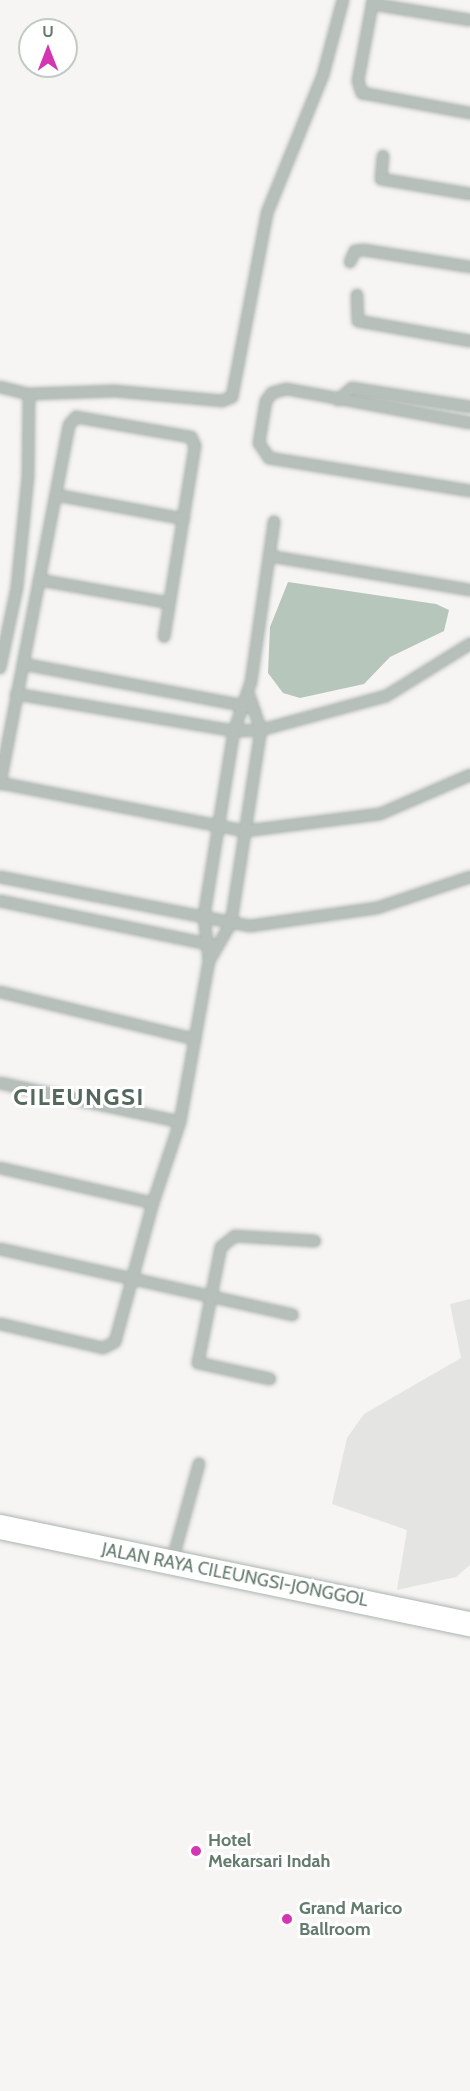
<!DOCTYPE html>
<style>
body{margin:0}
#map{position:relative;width:470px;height:2091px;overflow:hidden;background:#f7f4f4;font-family:Cabin,sans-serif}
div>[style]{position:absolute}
.built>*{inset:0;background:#e4e4e3}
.water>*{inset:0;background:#b7c6ba}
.roads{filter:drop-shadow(0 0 2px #abb5af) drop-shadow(0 0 2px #abb5af)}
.minor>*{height:10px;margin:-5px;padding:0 5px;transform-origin:5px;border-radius:5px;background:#b7bfba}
.major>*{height:24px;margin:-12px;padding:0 12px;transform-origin:12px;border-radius:12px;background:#fff}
.dots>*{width:16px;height:16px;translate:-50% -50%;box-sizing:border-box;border:3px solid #fff;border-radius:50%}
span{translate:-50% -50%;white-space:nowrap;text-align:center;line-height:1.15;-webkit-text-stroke:6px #fff;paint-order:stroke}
.street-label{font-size:18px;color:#647c6e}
.poi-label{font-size:18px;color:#647c6e;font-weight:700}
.left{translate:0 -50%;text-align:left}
.district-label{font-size:24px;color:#55685d;font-weight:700;letter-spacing:1.5px}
.north{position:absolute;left:18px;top:18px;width:60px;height:60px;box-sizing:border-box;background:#fff;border:2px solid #c1cbc5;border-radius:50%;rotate:0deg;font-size:16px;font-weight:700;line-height:24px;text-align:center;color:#647c6e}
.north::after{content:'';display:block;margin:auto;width:21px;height:27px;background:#d436b2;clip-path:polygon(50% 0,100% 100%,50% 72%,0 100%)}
</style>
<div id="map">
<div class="built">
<i style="clip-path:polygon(470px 1299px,470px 1565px,456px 1577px,397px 1590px,407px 1530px,332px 1504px,347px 1438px,364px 1414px,461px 1358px,450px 1304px)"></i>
</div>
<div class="water">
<i style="clip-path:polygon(288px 582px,436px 604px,449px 610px,444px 631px,390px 657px,364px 684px,300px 698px,283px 693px,268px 673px,270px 627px)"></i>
</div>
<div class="roads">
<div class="minor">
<i style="left:373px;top:0;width:82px;rotate:100.5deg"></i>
<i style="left:358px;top:81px;width:13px;rotate:72deg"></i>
<i style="left:362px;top:93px;width:110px;rotate:10.5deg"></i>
<i style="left:372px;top:4px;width:99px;rotate:9.3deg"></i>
<i style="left:383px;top:156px;width:23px;rotate:95deg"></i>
<i style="left:381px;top:179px;width:90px;rotate:9.6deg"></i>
<i style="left:350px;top:262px;width:12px;rotate:-66deg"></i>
<i style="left:355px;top:251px;width:9px;rotate:-6deg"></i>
<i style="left:364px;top:250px;width:107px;rotate:9.1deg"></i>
<i style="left:357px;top:295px;width:26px;rotate:88deg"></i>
<i style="left:358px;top:321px;width:114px;rotate:10.1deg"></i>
<i style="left:0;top:387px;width:30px;rotate:14deg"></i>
<i style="left:29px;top:394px;width:86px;rotate:-2deg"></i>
<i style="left:115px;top:391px;width:107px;rotate:5.3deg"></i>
<i style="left:222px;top:401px;width:11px;rotate:-22deg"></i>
<i style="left:232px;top:397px;width:187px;rotate:-79.2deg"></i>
<i style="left:267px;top:213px;width:149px;rotate:-67.9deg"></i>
<i style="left:323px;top:75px;width:78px;rotate:-75.1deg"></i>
<i style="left:338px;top:400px;width:18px;rotate:-41deg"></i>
<i style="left:352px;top:388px;width:120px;rotate:9.1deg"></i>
<i style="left:470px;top:423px;width:187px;rotate:-169.5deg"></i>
<i style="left:286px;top:389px;width:15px;rotate:164deg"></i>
<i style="left:272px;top:393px;width:10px;rotate:127deg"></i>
<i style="left:266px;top:401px;width:43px;rotate:99.5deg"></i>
<i style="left:259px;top:443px;width:18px;rotate:56deg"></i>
<i style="left:269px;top:458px;width:204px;rotate:9.3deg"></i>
<i style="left:56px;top:495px;width:130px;rotate:10.6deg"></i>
<i style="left:269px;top:556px;width:204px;rotate:9.6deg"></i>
<i style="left:39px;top:580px;width:132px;rotate:10deg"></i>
<i style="left:23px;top:664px;width:231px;rotate:10.7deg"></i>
<i style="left:0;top:668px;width:83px;rotate:-78.1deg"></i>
<i style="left:17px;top:587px;width:111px;rotate:-84.3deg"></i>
<i style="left:28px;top:477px;width:83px;rotate:-89.3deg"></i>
<i style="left:16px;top:694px;width:221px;rotate:9.6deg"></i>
<i style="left:234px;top:731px;width:27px;rotate:-2deg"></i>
<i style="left:261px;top:730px;width:130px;rotate:-15.2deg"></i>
<i style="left:386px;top:696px;width:99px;rotate:-31.8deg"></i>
<i style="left:0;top:783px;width:250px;rotate:11.1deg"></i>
<i style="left:245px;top:831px;width:136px;rotate:-7.2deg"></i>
<i style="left:380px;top:814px;width:98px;rotate:-23.4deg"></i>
<i style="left:0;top:784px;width:366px;rotate:-79.1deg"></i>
<i style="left:69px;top:425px;width:11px;rotate:-49deg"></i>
<i style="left:76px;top:417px;width:117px;rotate:9.9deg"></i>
<i style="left:191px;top:437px;width:10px;rotate:66deg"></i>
<i style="left:195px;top:446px;width:193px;rotate:99.2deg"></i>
<i style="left:0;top:877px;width:255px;rotate:11.1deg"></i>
<i style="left:250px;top:926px;width:128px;rotate:-8.1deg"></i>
<i style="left:377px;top:908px;width:98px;rotate:-18.4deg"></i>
<i style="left:0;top:901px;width:217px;rotate:11.7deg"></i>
<i style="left:209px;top:961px;width:45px;rotate:-96.3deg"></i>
<i style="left:204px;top:916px;width:187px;rotate:-80.8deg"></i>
<i style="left:234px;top:731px;width:52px;rotate:-70.9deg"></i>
<i style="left:251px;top:682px;width:162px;rotate:-81.8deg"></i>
<i style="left:0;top:992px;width:201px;rotate:13.6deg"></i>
<i style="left:0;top:1083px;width:184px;rotate:12.2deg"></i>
<i style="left:0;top:1168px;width:157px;rotate:12.9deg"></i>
<i style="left:153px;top:1203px;width:144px;rotate:105.3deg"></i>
<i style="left:115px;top:1342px;width:13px;rotate:153deg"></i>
<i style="left:103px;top:1348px;width:106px;rotate:-166.9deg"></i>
<i style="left:153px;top:1203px;width:85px;rotate:-71.6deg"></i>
<i style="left:180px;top:1122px;width:164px;rotate:-79.8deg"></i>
<i style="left:209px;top:961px;width:44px;rotate:-59.9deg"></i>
<i style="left:231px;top:923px;width:195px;rotate:-81.2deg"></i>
<i style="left:261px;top:730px;width:36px;rotate:-109deg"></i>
<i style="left:0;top:1249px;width:300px;rotate:12.7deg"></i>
<i style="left:270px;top:1379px;width:74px;rotate:-167.5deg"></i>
<i style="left:198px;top:1363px;width:118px;rotate:-78.8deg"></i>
<i style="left:221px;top:1247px;width:18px;rotate:-38deg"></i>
<i style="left:235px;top:1236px;width:80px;rotate:3.6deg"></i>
<i style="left:172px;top:1562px;width:102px;rotate:-74.6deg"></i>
</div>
<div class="major">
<i style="left:0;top:1527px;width:480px;rotate:11.7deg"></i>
</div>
</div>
<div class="dots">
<i style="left:196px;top:1851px;background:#d436b2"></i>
<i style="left:287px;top:1919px;background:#d436b2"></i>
</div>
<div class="street-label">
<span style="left:235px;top:1575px;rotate:11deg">JALAN RAYA CILEUNGSI-JONGGOL</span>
</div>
<div class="poi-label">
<span class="left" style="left:208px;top:1851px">Hotel<br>Mekarsari Indah</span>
<span class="left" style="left:299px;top:1919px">Grand Marico<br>Ballroom</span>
</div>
<div class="district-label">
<span style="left:79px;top:1097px">CILEUNGSI</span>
</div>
<div class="north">U</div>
</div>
